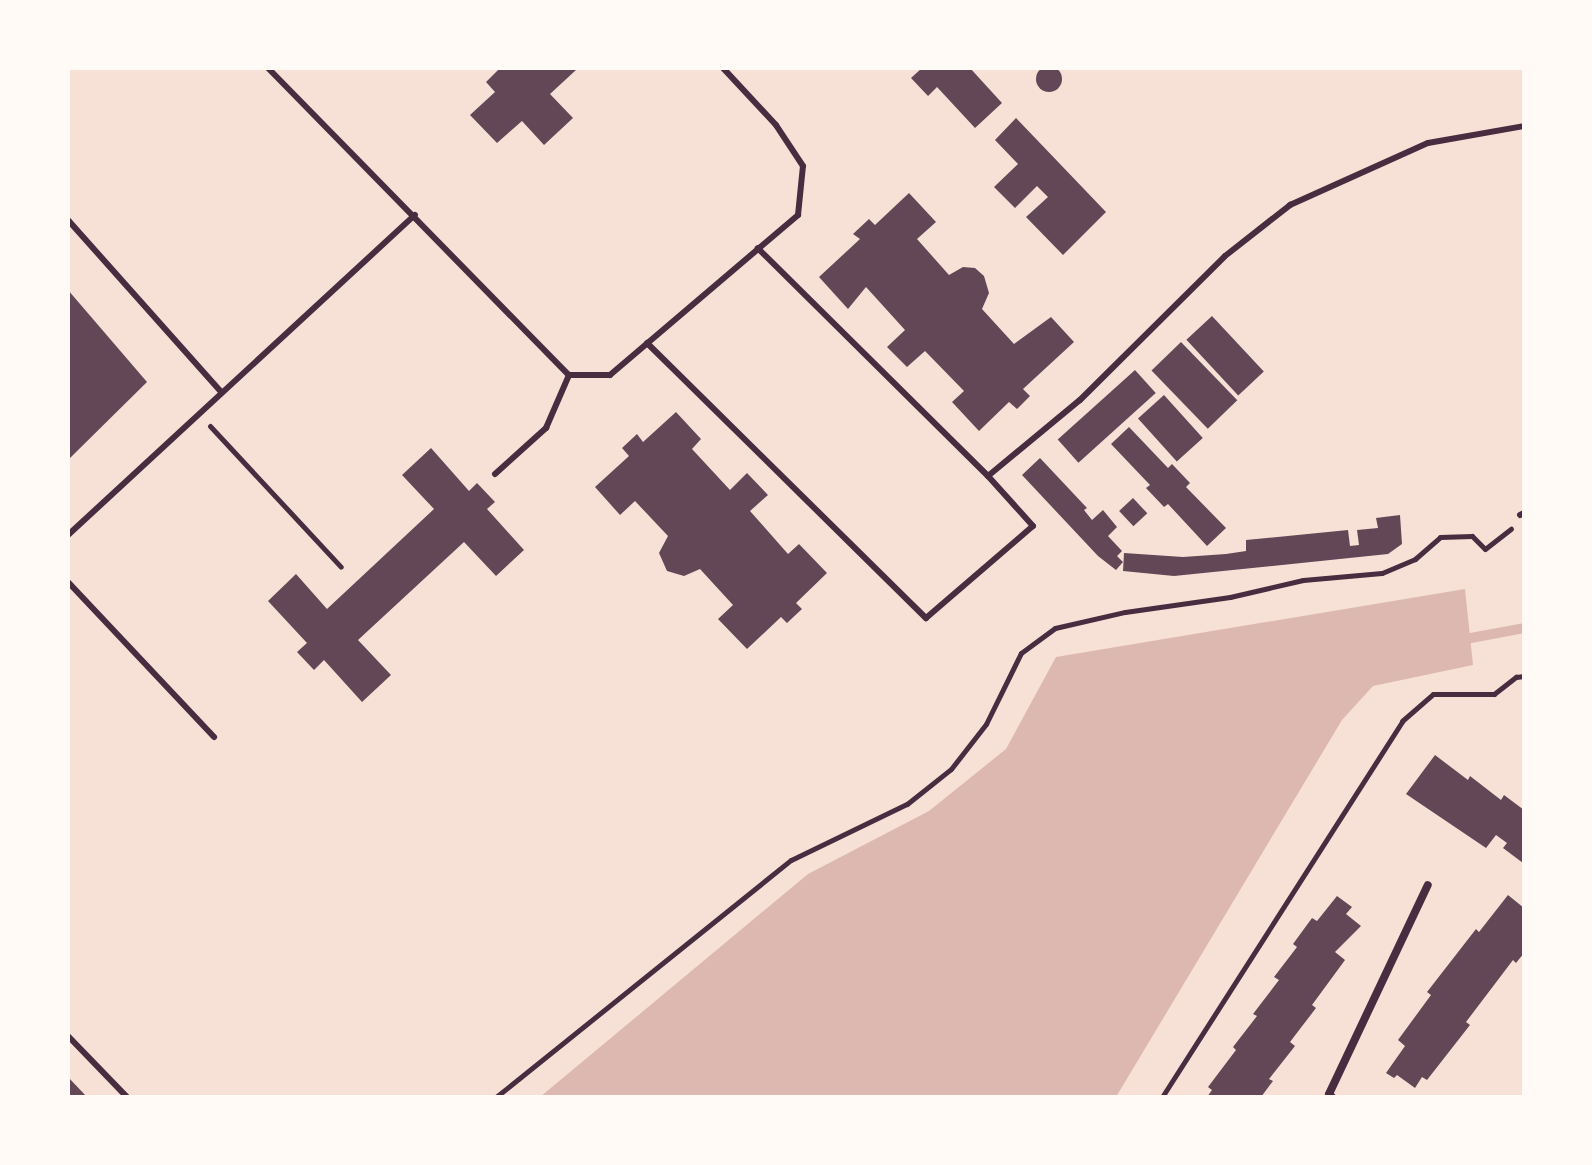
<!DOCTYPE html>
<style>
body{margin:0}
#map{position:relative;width:1592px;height:1165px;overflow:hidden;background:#f7e1d7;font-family:Inter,sans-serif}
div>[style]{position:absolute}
.water>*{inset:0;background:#dcb8b0}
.stream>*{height:10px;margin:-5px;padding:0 5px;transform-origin:5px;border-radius:5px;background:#dcb8b0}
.building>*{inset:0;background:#644757;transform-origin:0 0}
.round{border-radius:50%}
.path>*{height:5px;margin:-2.5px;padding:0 2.5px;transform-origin:2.5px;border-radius:2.5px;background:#4a2c40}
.service>*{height:6px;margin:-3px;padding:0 3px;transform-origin:3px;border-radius:3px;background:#4a2c40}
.minor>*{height:8px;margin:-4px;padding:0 4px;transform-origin:4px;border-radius:4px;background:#4a2c40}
span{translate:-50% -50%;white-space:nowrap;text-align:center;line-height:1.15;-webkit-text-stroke:6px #fffaf5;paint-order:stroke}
.frame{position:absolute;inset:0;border:70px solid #fffaf5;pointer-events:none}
</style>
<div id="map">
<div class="water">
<i style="clip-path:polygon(1465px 589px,1473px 665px,1373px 686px,1342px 720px,1116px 1097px,540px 1097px,808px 874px,929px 811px,1006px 749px,1056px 657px)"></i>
</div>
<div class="stream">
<i style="left:1460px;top:640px;width:65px;rotate:-10.6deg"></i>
</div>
<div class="building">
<i class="round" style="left:1036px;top:66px;width:26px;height:26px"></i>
<i style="clip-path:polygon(500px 68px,576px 70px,550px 94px,573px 118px,544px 145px,522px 121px,497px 143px,470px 115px,495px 92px,486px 82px)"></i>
<i style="clip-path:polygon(922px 68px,970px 68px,1002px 103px,975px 128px,937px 87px,928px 96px,911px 78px)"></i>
<i style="clip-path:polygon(1016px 118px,1106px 212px,1063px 255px,1026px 217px,1048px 197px,1037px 186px,1015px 208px,994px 187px,1018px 164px,995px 140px)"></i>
<i style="clip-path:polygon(909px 193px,936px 222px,917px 239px,949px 275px,963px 267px,975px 268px,984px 276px,989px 293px,982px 309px,1014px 344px,1051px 317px,1074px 342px,1023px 389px,1030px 396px,1017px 409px,1009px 402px,979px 431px,952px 402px,964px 391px,925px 351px,907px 367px,887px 347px,905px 330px,866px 287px,848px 309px,819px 277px,860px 239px,853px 234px,869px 219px,875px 225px)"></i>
<i style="clip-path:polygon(68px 290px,147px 382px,68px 460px)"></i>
<i style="left:1212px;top:316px;width:76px;height:35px;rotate:47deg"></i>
<i style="left:1181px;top:342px;width:81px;height:41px;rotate:46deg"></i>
<i style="left:1135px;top:370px;width:31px;height:104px;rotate:48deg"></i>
<i style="left:1164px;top:395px;width:58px;height:35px;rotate:48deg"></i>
<i style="clip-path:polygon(676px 412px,701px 439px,692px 449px,730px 490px,747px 473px,768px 495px,750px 511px,788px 554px,799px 544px,827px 573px,796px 603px,802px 609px,787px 623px,781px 617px,747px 649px,718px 619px,733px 605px,700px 569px,684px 576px,667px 571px,659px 553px,668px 536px,635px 501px,620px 515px,595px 487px,629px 456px,622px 448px,637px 434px,643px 442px)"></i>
<i style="clip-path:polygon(1129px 427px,1168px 468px,1172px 464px,1190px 483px,1186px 487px,1226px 528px,1207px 546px,1168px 504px,1164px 507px,1146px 488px,1150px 485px,1111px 444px)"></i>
<i style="clip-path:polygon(431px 448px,469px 491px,477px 483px,495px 502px,487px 509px,524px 550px,496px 576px,464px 542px,358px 640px,391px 675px,362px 702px,324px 660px,314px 670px,297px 652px,307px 643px,268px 601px,296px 574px,327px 609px,434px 509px,402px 475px)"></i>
<i style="clip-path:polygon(1040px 458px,1087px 508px,1084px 510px,1092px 520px,1103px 510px,1117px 527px,1108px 536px,1122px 551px,1117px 556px,1123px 562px,1116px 570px,1098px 556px,1022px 475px)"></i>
<i style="left:1133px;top:498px;width:21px;height:19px;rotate:47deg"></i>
<i style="clip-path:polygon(1400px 515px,1402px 544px,1388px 554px,1174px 576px,1123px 571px,1124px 553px,1183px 557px,1226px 554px,1246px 551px,1246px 540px,1348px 530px,1350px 546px,1359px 545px,1357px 530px,1378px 528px,1376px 518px)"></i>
<i style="clip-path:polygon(1435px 755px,1468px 780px,1470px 776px,1501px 800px,1504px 795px,1524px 810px,1523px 863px,1503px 848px,1507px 843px,1496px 835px,1486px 848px,1406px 794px)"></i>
<i style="clip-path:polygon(1508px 895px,1524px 908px,1524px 953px,1516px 963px,1513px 960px,1466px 1022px,1470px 1025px,1427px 1080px,1422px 1077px,1415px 1088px,1397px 1075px,1394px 1078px,1386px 1073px,1405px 1046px,1398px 1040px,1431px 995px,1427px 992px,1476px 929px,1479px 932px)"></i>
<i style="clip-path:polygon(1337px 896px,1352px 907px,1346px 914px,1361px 926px,1335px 952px,1345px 960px,1312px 1005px,1316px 1008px,1290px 1042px,1295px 1046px,1269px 1079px,1273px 1081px,1261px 1097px,1207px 1097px,1212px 1090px,1208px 1087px,1236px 1050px,1233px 1047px,1257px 1016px,1253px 1014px,1279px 980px,1274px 977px,1297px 947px,1293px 944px,1312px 918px,1317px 921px)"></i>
<i style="clip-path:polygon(68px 1077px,87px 1097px,68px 1097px)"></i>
</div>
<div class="path">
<i style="left:210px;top:426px;width:192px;rotate:47.1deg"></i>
<i style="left:496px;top:1097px;width:378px;rotate:-38.8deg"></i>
<i style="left:791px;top:860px;width:129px;rotate:-25.8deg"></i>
<i style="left:907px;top:804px;width:56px;rotate:-38.5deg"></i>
<i style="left:951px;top:769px;width:57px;rotate:-52.1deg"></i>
<i style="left:986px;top:724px;width:79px;rotate:-63.8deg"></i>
<i style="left:1021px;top:653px;width:42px;rotate:-36.3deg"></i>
<i style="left:1055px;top:628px;width:72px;rotate:-12.9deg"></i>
<i style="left:1125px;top:612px;width:106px;rotate:-8.1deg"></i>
<i style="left:1230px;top:597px;width:75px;rotate:-13.1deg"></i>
<i style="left:1303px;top:580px;width:79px;rotate:-5.1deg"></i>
<i style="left:1382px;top:573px;width:36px;rotate:-23deg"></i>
<i style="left:1415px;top:559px;width:33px;rotate:-41deg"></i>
<i style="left:1440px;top:537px;width:32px;rotate:-2deg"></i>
<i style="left:1472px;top:536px;width:18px;rotate:45deg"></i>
<i style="left:1485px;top:549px;width:33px;rotate:-38deg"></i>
<i style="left:1162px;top:1097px;width:446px;rotate:-57.4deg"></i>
<i style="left:1402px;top:721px;width:41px;rotate:-41.1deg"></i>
<i style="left:1433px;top:694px;width:61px"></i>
<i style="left:1494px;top:694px;width:28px;rotate:-38deg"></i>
<i style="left:1516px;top:677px;width:8px;rotate:-7deg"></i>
</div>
<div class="service">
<i style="left:268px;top:68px;width:430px;rotate:45.6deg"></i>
<i style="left:569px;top:375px;width:41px"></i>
<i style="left:610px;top:375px;width:247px;rotate:-40.4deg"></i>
<i style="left:798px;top:215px;width:49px;rotate:-84.2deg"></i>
<i style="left:803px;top:166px;width:49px;rotate:-123.4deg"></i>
<i style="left:776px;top:125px;width:78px;rotate:-132.9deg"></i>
<i style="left:68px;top:220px;width:230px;rotate:48.3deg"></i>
<i style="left:647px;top:343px;width:392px;rotate:44.6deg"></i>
<i style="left:926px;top:618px;width:141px;rotate:-40.7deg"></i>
<i style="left:1033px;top:526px;width:67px;rotate:-132deg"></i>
<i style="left:988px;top:476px;width:324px;rotate:-135.3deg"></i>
<i style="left:495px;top:474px;width:69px;rotate:-42deg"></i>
<i style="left:546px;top:428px;width:58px;rotate:-66.5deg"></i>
<i style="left:988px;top:476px;width:119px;rotate:-39.6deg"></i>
<i style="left:1080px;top:400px;width:204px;rotate:-44.8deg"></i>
<i style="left:1225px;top:256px;width:83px;rotate:-38.1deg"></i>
<i style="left:1290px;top:205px;width:151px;rotate:-24.2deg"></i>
<i style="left:1428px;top:143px;width:97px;rotate:-10deg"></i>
<i style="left:1520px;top:515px;width:4px;rotate:-27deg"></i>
<i style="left:68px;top:535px;width:472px;rotate:-42.7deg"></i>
<i style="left:68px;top:582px;width:213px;rotate:46.7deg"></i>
<i style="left:68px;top:1036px;width:85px;rotate:46deg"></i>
</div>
<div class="minor">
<i style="left:1332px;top:1097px;width:4px;rotate:-135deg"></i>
<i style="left:1329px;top:1094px;width:231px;rotate:-64.7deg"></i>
</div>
<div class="frame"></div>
</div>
